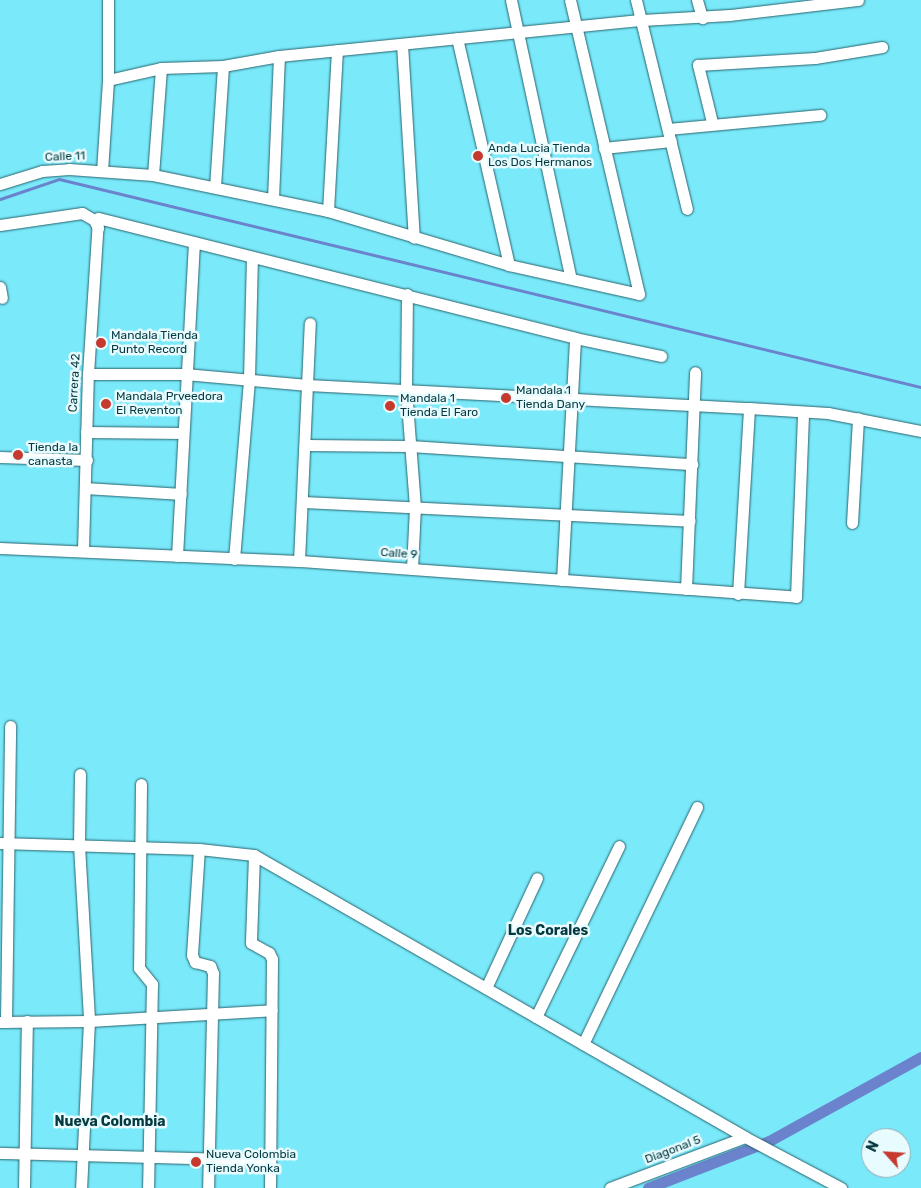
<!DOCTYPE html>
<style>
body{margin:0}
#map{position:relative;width:921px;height:1188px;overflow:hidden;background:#7ae9fa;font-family:Rubik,sans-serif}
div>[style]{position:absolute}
.stream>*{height:3px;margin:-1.5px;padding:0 1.5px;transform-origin:1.5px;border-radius:1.5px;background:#6a83cc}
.canal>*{height:11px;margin:-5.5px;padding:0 5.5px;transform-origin:5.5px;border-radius:5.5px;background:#6a83cc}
.roads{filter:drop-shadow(0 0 1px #29646d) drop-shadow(0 0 1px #29646d)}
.minor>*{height:11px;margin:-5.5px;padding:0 5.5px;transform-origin:5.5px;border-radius:5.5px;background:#fff}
.dots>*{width:14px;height:14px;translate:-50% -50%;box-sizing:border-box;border:2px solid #e8fbfe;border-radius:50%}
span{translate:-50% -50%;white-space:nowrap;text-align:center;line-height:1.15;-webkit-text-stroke:5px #e8fbfe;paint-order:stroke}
.poi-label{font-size:12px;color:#043940}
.left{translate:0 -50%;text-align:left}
.street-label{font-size:12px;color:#043940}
.neighbourhood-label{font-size:14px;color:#043940;font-weight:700}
.north{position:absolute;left:861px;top:1128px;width:50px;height:50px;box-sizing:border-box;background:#e8fbfe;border:1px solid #8dadb2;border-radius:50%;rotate:296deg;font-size:14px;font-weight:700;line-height:20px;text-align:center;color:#043940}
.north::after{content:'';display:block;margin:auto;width:18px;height:22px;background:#c6392e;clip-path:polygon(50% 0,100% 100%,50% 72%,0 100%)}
</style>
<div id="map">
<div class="stream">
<i style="left:0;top:199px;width:62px;rotate:-18.7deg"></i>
<i style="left:59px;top:179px;width:887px;rotate:13.57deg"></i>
</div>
<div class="canal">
<i style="left:648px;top:1188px;width:130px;rotate:-21.2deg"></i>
<i style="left:769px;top:1141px;width:174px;rotate:-28.9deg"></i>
</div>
<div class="roads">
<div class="minor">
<i style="left:511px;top:0;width:282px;rotate:77.9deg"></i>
<i style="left:636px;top:0;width:215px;rotate:76.3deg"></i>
<i style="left:697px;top:0;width:19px;rotate:74deg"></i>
<i style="left:457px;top:38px;width:233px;rotate:77.1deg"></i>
<i style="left:402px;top:44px;width:194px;rotate:86.5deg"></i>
<i style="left:108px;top:80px;width:54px;rotate:-12.8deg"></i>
<i style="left:161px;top:68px;width:62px;rotate:-1.8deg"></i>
<i style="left:223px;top:66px;width:57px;rotate:-10.1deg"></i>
<i style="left:279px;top:56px;width:365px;rotate:-5.7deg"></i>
<i style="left:642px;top:20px;width:88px;rotate:-3.3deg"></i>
<i style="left:730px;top:15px;width:129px;rotate:-6.7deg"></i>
<i style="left:712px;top:122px;width:59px;rotate:-103.8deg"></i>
<i style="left:698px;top:65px;width:117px;rotate:-3.4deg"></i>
<i style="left:815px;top:58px;width:68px;rotate:-9.3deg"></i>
<i style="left:668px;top:129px;width:153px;rotate:-5.3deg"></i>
<i style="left:604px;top:148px;width:67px;rotate:-6deg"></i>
<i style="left:102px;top:171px;width:91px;rotate:-86.2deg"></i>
<i style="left:108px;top:80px;width:80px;rotate:-90deg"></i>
<i style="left:153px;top:175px;width:107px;rotate:-85.7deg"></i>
<i style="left:0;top:184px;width:44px;rotate:-17.2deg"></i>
<i style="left:42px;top:171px;width:27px;rotate:-4deg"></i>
<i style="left:69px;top:169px;width:84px;rotate:4.1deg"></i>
<i style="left:153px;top:175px;width:179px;rotate:11.6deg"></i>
<i style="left:328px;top:211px;width:189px;rotate:16.6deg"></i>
<i style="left:509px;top:265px;width:133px;rotate:12.6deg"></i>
<i style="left:639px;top:294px;width:302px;rotate:-103.2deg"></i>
<i style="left:215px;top:187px;width:121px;rotate:-86.2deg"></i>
<i style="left:273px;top:199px;width:143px;rotate:-87.6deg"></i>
<i style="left:328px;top:211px;width:161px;rotate:-86.8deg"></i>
<i style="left:0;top:225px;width:83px;rotate:-8.3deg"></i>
<i style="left:82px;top:213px;width:14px;rotate:30deg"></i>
<i style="left:94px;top:220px;width:9px;rotate:63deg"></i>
<i style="left:0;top:287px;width:11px;rotate:80deg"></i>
<i style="left:407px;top:294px;width:96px;rotate:90.6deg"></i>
<i style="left:406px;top:390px;width:117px;rotate:85.6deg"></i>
<i style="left:415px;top:507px;width:62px;rotate:92.8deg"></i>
<i style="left:88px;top:374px;width:97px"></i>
<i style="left:185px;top:374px;width:123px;rotate:5.1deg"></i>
<i style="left:308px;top:385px;width:442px;rotate:3deg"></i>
<i style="left:749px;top:408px;width:79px;rotate:3.6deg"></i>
<i style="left:828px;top:413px;width:95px;rotate:11deg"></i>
<i style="left:86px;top:432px;width:97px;rotate:0.6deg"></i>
<i style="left:306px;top:445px;width:104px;rotate:0.6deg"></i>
<i style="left:410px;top:446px;width:283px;rotate:3.7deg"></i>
<i style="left:0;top:457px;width:87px;rotate:2deg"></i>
<i style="left:86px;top:488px;width:95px;rotate:3.6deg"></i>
<i style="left:304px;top:502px;width:386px;rotate:2.8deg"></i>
<i style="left:852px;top:523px;width:105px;rotate:-86.7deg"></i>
<i style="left:0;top:548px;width:299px;rotate:2.5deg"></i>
<i style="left:299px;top:561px;width:498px;rotate:4.1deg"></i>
<i style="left:796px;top:597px;width:184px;rotate:-87.8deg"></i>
<i style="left:83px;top:550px;width:176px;rotate:-88.4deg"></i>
<i style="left:88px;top:374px;width:156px;rotate:-86.3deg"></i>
<i style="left:98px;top:218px;width:492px;rotate:14.1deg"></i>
<i style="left:575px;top:338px;width:88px;rotate:11.8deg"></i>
<i style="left:177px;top:556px;width:314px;rotate:-86.9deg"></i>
<i style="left:234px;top:559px;width:181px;rotate:-85.2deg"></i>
<i style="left:249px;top:379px;width:121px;rotate:-88.6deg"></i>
<i style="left:299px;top:561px;width:238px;rotate:-87.4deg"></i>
<i style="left:562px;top:580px;width:242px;rotate:-86.9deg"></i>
<i style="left:686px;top:589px;width:217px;rotate:-87.6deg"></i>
<i style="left:738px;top:594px;width:186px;rotate:-86.6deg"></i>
<i style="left:80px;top:774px;width:71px;rotate:90.8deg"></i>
<i style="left:79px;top:845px;width:176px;rotate:86.7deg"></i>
<i style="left:89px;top:1021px;width:167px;rotate:92.7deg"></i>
<i style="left:141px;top:784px;width:184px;rotate:90.6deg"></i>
<i style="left:139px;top:968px;width:21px;rotate:51deg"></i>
<i style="left:152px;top:984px;width:204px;rotate:91.1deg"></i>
<i style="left:0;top:843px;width:199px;rotate:1.7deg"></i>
<i style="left:199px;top:849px;width:55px;rotate:6.2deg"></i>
<i style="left:254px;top:855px;width:566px;rotate:29.87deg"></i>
<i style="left:745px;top:1137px;width:109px;rotate:28deg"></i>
<i style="left:199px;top:849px;width:106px;rotate:93.8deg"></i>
<i style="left:192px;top:955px;width:8px;rotate:67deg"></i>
<i style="left:195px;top:962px;width:16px;rotate:15deg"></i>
<i style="left:210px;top:966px;width:8px;rotate:67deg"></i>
<i style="left:213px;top:973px;width:215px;rotate:91.3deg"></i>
<i style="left:254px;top:855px;width:88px;rotate:92deg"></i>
<i style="left:251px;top:943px;width:21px;rotate:29deg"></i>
<i style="left:269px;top:953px;width:7px;rotate:63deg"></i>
<i style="left:272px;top:959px;width:229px;rotate:90.5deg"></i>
<i style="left:486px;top:988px;width:121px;rotate:-65.1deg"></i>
<i style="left:536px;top:1017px;width:190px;rotate:-64.1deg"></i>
<i style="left:0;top:1022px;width:89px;rotate:-0.6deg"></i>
<i style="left:89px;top:1021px;width:183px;rotate:-3.4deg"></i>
<i style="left:6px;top:1022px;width:296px;rotate:-89.2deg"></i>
<i style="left:583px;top:1044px;width:263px;rotate:-64.3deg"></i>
<i style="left:0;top:1153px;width:270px;rotate:1.5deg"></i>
<i style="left:24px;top:1188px;width:167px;rotate:-89deg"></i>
<i style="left:610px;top:1188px;width:144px;rotate:-20.7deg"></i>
</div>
</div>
<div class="dots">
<i style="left:478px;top:156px;background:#c6392e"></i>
<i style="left:101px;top:343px;background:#c6392e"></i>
<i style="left:506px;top:398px;background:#c6392e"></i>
<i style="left:106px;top:404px;background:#c6392e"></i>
<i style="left:390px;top:406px;background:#c6392e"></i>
<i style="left:18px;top:455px;background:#c6392e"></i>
<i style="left:196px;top:1162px;background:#c6392e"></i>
</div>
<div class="poi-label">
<span class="left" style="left:488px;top:156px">Anda Lucia Tienda<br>Los Dos Hermanos</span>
<span class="left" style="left:111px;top:343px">Mandala Tienda<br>Punto Record</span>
<span class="left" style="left:516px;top:398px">Mandala 1<br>Tienda Dany</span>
<span class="left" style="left:116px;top:404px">Mandala Prveedora<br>El Reventon</span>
<span class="left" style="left:400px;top:406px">Mandala 1<br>Tienda El Faro</span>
<span class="left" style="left:28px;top:455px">Tienda la<br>canasta</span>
<span class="left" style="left:206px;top:1162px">Nueva Colombia<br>Tienda Yonka</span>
</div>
<div class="street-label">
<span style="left:65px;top:157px;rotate:-2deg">Calle 11</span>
<span style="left:75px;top:383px;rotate:-87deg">Carrera 42</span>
<span style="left:399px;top:554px;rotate:4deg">Calle 9</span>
<span style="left:673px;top:1150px;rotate:-21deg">Diagonal 5</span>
</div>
<div class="neighbourhood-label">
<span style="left:548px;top:931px">Los Corales</span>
<span style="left:110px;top:1122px">Nueva Colombia</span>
</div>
<div class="north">N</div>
</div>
